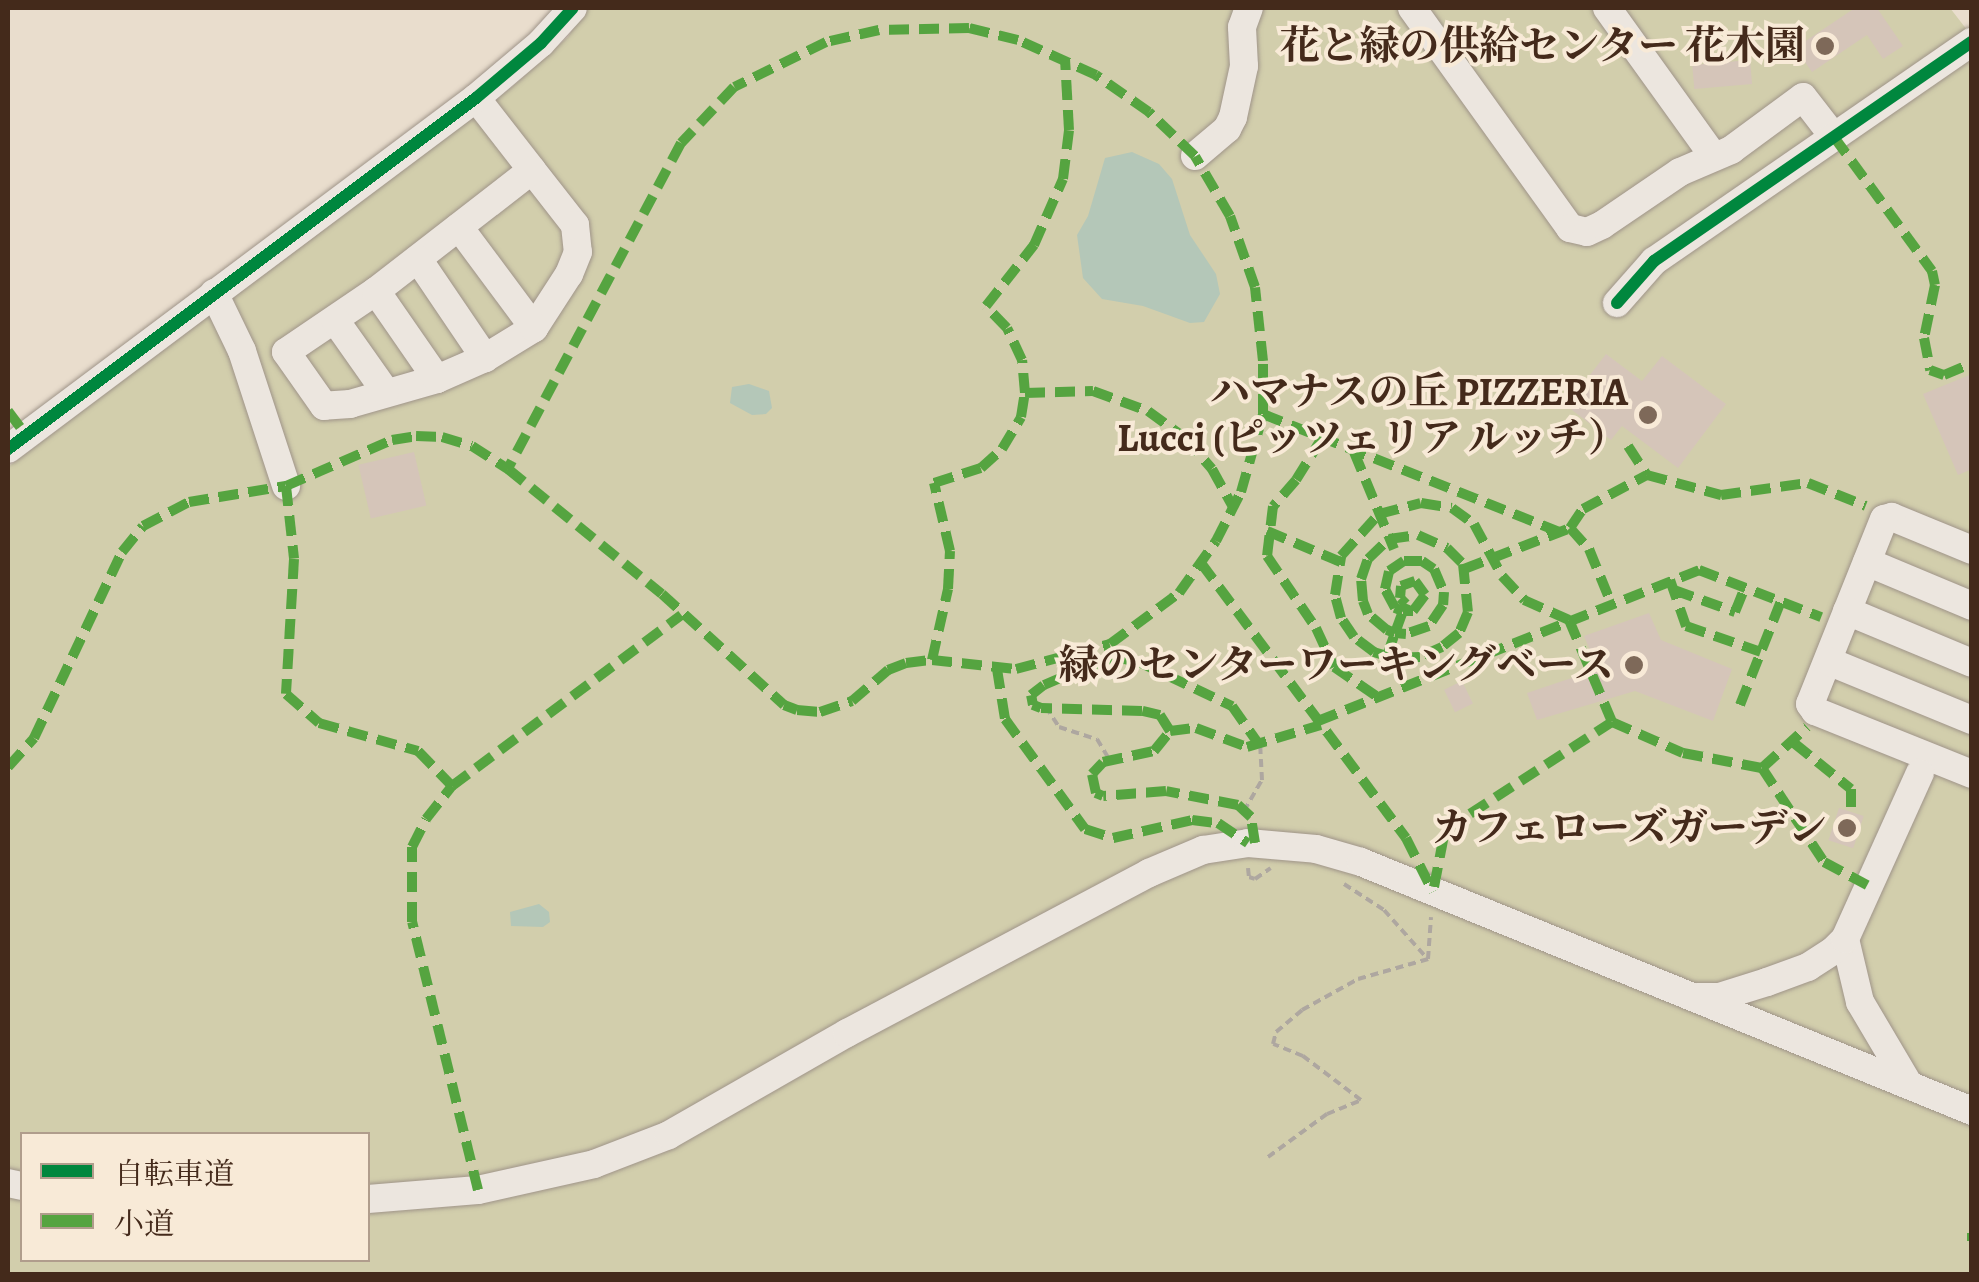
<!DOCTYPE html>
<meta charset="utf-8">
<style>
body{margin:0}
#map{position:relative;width:1979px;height:1282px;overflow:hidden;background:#e9ddcd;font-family:Alegreya,"Noto Serif JP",serif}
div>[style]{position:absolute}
.green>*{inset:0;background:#d2ceac}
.water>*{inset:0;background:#b4c7b8}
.building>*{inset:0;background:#d5c5b9;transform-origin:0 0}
.path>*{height:4px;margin-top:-2px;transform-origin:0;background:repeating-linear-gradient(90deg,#aea7a0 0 8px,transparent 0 13px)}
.roads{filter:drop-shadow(0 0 2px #9f9489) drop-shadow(0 0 2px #9f9489)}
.minor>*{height:28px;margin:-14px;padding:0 14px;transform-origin:14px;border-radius:14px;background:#ece6df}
.quiet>*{height:10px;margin-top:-5px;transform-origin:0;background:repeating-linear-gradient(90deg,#55a440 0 20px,transparent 0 30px)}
.cycleway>*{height:12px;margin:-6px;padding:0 6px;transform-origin:6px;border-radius:6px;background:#00873e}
.dots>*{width:28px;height:28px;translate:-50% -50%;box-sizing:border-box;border:5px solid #f8ead7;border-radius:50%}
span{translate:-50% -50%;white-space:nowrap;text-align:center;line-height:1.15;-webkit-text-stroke:8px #f8ead7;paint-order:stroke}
.poi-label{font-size:40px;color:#442a1b;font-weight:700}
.right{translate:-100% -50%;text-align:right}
.frame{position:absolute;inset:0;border:10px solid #442a1b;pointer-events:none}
.legend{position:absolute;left:20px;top:1132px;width:350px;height:130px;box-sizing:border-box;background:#f8ead7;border:2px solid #b09d8c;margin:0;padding:12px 18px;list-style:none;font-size:30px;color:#442a1b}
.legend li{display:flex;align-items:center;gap:20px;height:50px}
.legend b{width:50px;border:2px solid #b09d8c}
</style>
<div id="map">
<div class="green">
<i style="clip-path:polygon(evenodd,586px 8px,1950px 8px,1971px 35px,1971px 1274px,8px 1274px,8px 467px,512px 87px,568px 37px,586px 8px,22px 1134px,368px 1134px,368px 1260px,22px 1260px,22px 1134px)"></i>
</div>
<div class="water">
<i style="clip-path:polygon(1132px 152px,1159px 164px,1172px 179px,1190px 235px,1216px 274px,1220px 294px,1204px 322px,1190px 323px,1143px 306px,1102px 299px,1083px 278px,1077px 235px,1088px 216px,1105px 158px)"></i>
<i style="clip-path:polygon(749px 384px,769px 391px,772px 408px,766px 414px,752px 415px,730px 403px,732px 387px)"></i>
<i style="clip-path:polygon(539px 904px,549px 912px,550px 922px,543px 927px,511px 926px,510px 912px)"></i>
</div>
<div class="building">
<i style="clip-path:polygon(1855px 8px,1877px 8px,1903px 46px,1883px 59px,1867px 35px,1812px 72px,1795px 48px)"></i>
<i style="left:1750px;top:60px;width:24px;height:58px;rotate:85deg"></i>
<i style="clip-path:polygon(1606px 354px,1642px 381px,1662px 356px,1726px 404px,1678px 468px,1622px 426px,1611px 440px,1559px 400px,1572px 382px,1580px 388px)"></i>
<i style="clip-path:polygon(1972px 374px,1972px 469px,1958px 475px,1923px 394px)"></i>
<i style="left:414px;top:452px;width:55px;height:57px;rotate:77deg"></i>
<i style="clip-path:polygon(1649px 613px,1661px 640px,1732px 669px,1713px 721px,1635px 691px,1537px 720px,1527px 693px,1598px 669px,1584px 636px)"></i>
<i style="left:1462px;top:681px;width:25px;height:20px;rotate:64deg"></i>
<i style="left:1839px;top:808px;width:26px;height:34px;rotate:18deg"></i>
</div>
<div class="path">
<i style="left:1046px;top:707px;width:24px;rotate:57deg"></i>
<i style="left:1059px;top:727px;width:40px;rotate:18deg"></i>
<i style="left:1097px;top:739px;width:26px;rotate:59deg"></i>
<i style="left:1244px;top:811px;width:36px;rotate:-60deg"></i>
<i style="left:1262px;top:780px;width:34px;rotate:-93deg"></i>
<i style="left:1248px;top:868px;width:9px;rotate:84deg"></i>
<i style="left:1249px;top:877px;width:6px;rotate:18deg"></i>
<i style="left:1255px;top:879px;width:19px;rotate:-35deg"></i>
<i style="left:1344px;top:884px;width:48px;rotate:33deg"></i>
<i style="left:1384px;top:910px;width:62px;rotate:48.3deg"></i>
<i style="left:1268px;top:1157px;width:73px;rotate:-36.1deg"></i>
<i style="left:1327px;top:1114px;width:37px;rotate:-22deg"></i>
<i style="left:1361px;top:1100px;width:73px;rotate:-142.8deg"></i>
<i style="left:1303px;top:1056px;width:32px;rotate:-158deg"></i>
<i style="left:1273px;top:1044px;width:12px;rotate:-76deg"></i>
<i style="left:1276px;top:1032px;width:34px;rotate:-40deg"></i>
<i style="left:1302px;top:1010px;width:64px;rotate:-29deg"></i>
<i style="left:1358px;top:979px;width:73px;rotate:-15.9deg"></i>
<i style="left:1428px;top:959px;width:42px;rotate:-85.9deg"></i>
</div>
<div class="roads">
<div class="minor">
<i style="left:1412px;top:8px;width:271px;rotate:54.3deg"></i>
<i style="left:1570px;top:228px;width:17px;rotate:13deg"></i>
<i style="left:1587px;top:232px;width:17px;rotate:-25deg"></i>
<i style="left:1602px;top:225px;width:94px;rotate:-34.2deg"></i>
<i style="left:1680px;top:172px;width:56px;rotate:-23.3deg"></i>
<i style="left:1731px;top:150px;width:89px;rotate:-36.4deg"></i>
<i style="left:1803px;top:97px;width:51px;rotate:52.2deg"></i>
<i style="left:1607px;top:8px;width:183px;rotate:54.3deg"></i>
<i style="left:476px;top:98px;width:91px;rotate:52.1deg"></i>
<i style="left:532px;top:170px;width:70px;rotate:52deg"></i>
<i style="left:575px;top:225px;width:27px;rotate:84deg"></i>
<i style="left:578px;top:252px;width:24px;rotate:112deg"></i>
<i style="left:569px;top:274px;width:64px;rotate:122.9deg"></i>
<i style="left:534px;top:328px;width:57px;rotate:148.5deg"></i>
<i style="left:485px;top:358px;width:52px;rotate:156.4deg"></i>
<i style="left:437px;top:379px;width:91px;rotate:164deg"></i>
<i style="left:350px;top:404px;width:26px;rotate:176deg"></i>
<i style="left:324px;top:406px;width:66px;rotate:-125.1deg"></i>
<i style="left:286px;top:352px;width:109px;rotate:-34.1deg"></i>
<i style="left:376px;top:291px;width:197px;rotate:-37.8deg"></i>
<i style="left:1195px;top:156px;width:42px;rotate:-40.2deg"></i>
<i style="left:1227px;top:129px;width:13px;rotate:-63deg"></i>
<i style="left:1233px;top:117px;width:52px;rotate:-77.8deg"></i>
<i style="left:1244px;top:66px;width:39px;rotate:-93deg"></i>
<i style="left:1242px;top:27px;width:20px;rotate:-70deg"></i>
<i style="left:459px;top:227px;width:126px;rotate:53.4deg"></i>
<i style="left:418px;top:259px;width:120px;rotate:55.9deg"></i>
<i style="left:376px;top:291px;width:107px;rotate:55.3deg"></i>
<i style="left:214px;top:293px;width:64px;rotate:64.2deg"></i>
<i style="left:242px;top:351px;width:142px;rotate:71.9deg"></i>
<i style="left:1617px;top:303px;width:56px;rotate:-48.6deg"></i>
<i style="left:1654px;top:261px;width:386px;rotate:-34.6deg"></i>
<i style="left:335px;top:320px;width:87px;rotate:54.8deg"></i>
<i style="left:8px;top:449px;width:585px;rotate:-36.87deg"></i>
<i style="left:476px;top:98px;width:85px;rotate:-40.2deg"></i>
<i style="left:541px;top:43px;width:47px;rotate:-47.6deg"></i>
<i style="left:1972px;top:550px;width:87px;rotate:-157.6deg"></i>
<i style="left:1892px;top:517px;width:8px;rotate:166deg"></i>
<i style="left:1884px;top:519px;width:199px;rotate:111.8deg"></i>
<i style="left:1810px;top:704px;width:9px;rotate:54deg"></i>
<i style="left:1815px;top:711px;width:169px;rotate:21.9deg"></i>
<i style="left:1867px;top:562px;width:114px;rotate:22.7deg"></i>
<i style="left:1847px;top:611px;width:135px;rotate:22.6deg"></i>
<i style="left:1828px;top:661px;width:156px;rotate:22.3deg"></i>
<i style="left:1845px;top:939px;width:65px;rotate:76.6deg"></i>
<i style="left:1860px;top:1002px;width:96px;rotate:59.4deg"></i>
<i style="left:1697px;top:997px;width:22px"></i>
<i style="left:1719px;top:997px;width:50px;rotate:-17.4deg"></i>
<i style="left:1767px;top:982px;width:44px;rotate:-20.1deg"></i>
<i style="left:1808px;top:967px;width:30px;rotate:-33deg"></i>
<i style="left:1833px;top:951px;width:17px;rotate:-45deg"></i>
<i style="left:1845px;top:939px;width:182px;rotate:-65.7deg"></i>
<i style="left:8px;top:1183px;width:14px;rotate:12deg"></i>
<i style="left:368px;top:1199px;width:110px;rotate:-4.7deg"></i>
<i style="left:478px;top:1190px;width:119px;rotate:-12.6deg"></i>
<i style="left:594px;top:1164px;width:80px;rotate:-21.1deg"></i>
<i style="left:669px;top:1135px;width:205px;rotate:-29.8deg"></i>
<i style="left:847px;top:1033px;width:342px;rotate:-27.9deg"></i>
<i style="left:1149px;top:873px;width:59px;rotate:-23.1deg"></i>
<i style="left:1203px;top:850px;width:46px;rotate:-8.8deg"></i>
<i style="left:1248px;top:843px;width:68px;rotate:5deg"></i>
<i style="left:1316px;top:849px;width:47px;rotate:16.1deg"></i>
<i style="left:1361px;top:862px;width:660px;rotate:22.17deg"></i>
</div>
</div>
<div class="quiet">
<i style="left:1834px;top:137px;width:166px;rotate:53.8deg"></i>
<i style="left:1932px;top:271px;width:14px;rotate:78deg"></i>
<i style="left:1935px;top:285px;width:54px;rotate:101.7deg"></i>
<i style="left:1924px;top:338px;width:33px;rotate:79deg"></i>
<i style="left:1930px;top:370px;width:15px;rotate:20deg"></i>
<i style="left:1944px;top:375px;width:30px;rotate:-23deg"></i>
<i style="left:1025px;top:393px;width:68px;rotate:-1.7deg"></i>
<i style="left:1093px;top:391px;width:59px;rotate:20deg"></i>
<i style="left:1148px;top:411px;width:46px;rotate:36.1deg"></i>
<i style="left:1185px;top:438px;width:41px;rotate:48.9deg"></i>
<i style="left:1212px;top:469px;width:43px;rotate:61.1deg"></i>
<i style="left:8px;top:411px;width:30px;rotate:53deg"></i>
<i style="left:1263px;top:414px;width:320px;rotate:21.7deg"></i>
<i style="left:1322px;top:438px;width:49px;rotate:121.8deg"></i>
<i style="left:1296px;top:480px;width:35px;rotate:131deg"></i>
<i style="left:1273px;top:506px;width:50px;rotate:96.8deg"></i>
<i style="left:1267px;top:556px;width:87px;rotate:55.8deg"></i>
<i style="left:1316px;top:628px;width:43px;rotate:65.2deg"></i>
<i style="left:1334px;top:667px;width:55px;rotate:34.6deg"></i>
<i style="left:1628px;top:446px;width:35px;rotate:57deg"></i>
<i style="left:1354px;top:452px;width:105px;rotate:67.6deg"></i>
<i style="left:286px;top:486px;width:73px;rotate:83.7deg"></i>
<i style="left:294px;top:559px;width:135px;rotate:93.4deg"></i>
<i style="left:286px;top:694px;width:44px;rotate:41.3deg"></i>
<i style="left:319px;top:723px;width:103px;rotate:15.8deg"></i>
<i style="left:418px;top:751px;width:49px;rotate:45.8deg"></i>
<i style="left:1570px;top:528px;width:28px;rotate:48deg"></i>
<i style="left:1589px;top:549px;width:58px;rotate:67.8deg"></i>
<i style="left:1267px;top:531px;width:88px;rotate:22.8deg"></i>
<i style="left:1201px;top:563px;width:343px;rotate:53.3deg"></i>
<i style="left:1406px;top:838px;width:60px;rotate:63.4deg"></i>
<i style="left:1464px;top:569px;width:114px;rotate:-21.1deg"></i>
<i style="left:1570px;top:528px;width:23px;rotate:-56deg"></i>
<i style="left:1583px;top:509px;width:72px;rotate:-28deg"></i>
<i style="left:1647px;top:475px;width:77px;rotate:15.1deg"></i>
<i style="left:1721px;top:495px;width:88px;rotate:-7.9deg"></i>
<i style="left:1808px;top:483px;width:62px;rotate:21.6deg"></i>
<i style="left:1670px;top:580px;width:49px;rotate:70.8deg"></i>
<i style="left:1686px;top:626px;width:79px;rotate:19.1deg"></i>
<i style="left:1674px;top:590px;width:65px;rotate:19.8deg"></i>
<i style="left:1735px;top:612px;width:27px;rotate:-68deg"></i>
<i style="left:1387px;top:656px;width:24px;rotate:-71deg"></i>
<i style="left:1395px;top:633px;width:23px;rotate:-70deg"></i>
<i style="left:1403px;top:611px;width:8px;rotate:-67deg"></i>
<i style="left:1406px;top:604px;width:8px;rotate:-135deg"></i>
<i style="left:1400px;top:598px;width:12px;rotate:-85deg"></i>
<i style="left:1401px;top:586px;width:15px;rotate:-20deg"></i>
<i style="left:1415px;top:581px;width:17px;rotate:54deg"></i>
<i style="left:1425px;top:595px;width:20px;rotate:127deg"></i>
<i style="left:1413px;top:611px;width:10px;rotate:180deg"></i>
<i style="left:1403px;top:611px;width:9px;rotate:-159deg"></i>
<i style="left:1395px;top:608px;width:21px;rotate:-118deg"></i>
<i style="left:1385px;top:589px;width:18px;rotate:-77deg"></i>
<i style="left:1389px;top:571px;width:18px;rotate:-34deg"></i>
<i style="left:1404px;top:561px;width:18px"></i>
<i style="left:1422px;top:561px;width:14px;rotate:34deg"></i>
<i style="left:1434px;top:569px;width:25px;rotate:67deg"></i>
<i style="left:1444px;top:592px;width:13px;rotate:94deg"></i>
<i style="left:1443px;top:605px;width:25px;rotate:124deg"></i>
<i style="left:1429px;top:626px;width:24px;rotate:161deg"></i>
<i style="left:1406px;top:634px;width:11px;rotate:-175deg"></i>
<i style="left:1395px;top:633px;width:9px;rotate:-159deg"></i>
<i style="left:1387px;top:630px;width:25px;rotate:-140deg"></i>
<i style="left:1368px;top:614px;width:14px;rotate:-111deg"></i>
<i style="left:1363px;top:601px;width:22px;rotate:-95deg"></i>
<i style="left:1361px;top:579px;width:21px;rotate:-71deg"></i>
<i style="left:1368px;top:559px;width:29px;rotate:-44deg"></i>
<i style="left:1389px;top:539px;width:29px;rotate:-8deg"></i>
<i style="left:1418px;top:535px;width:32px;rotate:24deg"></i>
<i style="left:1447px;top:548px;width:23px;rotate:45deg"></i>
<i style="left:1463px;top:564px;width:48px;rotate:84.1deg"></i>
<i style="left:1468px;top:612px;width:23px;rotate:113deg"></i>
<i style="left:1459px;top:633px;width:22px;rotate:141deg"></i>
<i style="left:1442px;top:647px;width:24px;rotate:156deg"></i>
<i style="left:1420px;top:657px;width:24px;rotate:178deg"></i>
<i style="left:1396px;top:658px;width:9px;rotate:-167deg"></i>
<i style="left:1387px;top:656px;width:14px;rotate:-163deg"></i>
<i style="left:1374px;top:652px;width:25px;rotate:-143deg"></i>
<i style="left:1354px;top:637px;width:23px;rotate:-124deg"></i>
<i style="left:1341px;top:618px;width:24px;rotate:-105deg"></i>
<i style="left:1335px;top:595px;width:39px;rotate:-81deg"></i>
<i style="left:1341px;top:556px;width:57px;rotate:-47.9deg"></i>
<i style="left:1379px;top:514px;width:43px;rotate:-14.7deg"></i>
<i style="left:1421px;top:503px;width:31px;rotate:9deg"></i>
<i style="left:1452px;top:508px;width:27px;rotate:36deg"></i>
<i style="left:1474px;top:524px;width:59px;rotate:61.7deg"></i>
<i style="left:1502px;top:576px;width:33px;rotate:47deg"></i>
<i style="left:1524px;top:600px;width:49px;rotate:24deg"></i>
<i style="left:1569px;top:620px;width:111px;rotate:67.1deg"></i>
<i style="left:1612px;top:722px;width:77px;rotate:23.6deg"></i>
<i style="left:1683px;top:753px;width:80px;rotate:10.8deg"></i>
<i style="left:1762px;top:768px;width:113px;rotate:56.6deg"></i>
<i style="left:1824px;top:862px;width:49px;rotate:28.1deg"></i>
<i style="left:932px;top:660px;width:73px;rotate:-77.3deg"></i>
<i style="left:948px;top:589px;width:38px;rotate:-87deg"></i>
<i style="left:950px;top:551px;width:70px;rotate:-103.2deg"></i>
<i style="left:934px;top:483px;width:49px;rotate:-17.7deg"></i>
<i style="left:981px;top:468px;width:28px;rotate:-42deg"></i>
<i style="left:1002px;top:449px;width:37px;rotate:-59deg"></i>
<i style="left:1021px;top:417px;width:24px;rotate:-81deg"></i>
<i style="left:1025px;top:393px;width:33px;rotate:-95deg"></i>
<i style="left:1022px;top:360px;width:35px;rotate:-115deg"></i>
<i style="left:1007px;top:328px;width:30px;rotate:-134deg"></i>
<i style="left:986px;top:306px;width:78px;rotate:-51.8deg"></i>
<i style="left:1034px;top:245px;width:72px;rotate:-66.3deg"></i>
<i style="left:1063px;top:179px;width:49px;rotate:-83deg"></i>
<i style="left:1069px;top:130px;width:71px;rotate:-93.2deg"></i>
<i style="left:997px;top:669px;width:51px;rotate:80.9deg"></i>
<i style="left:1005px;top:719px;width:136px;rotate:54deg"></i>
<i style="left:1085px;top:829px;width:29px;rotate:18deg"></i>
<i style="left:1113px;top:838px;width:81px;rotate:-12.8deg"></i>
<i style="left:1192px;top:820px;width:26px;rotate:7deg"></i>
<i style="left:1218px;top:823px;width:36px;rotate:34deg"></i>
<i style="left:1740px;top:705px;width:112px;rotate:-68.5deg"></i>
<i style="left:1318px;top:721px;width:410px;rotate:-21.6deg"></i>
<i style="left:1699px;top:570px;width:131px;rotate:21.1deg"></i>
<i style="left:1170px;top:731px;width:19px;rotate:-122deg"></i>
<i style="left:1160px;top:715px;width:18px;rotate:-167deg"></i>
<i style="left:1142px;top:711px;width:101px;rotate:-178.3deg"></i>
<i style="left:1041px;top:708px;width:9px;rotate:-159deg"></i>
<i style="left:1033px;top:705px;width:10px;rotate:-101deg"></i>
<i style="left:1031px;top:695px;width:16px;rotate:-38deg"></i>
<i style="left:1044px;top:685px;width:53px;rotate:-23.2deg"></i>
<i style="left:1093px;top:664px;width:31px;rotate:-9deg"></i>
<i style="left:1124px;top:659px;width:17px;rotate:13deg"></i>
<i style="left:1141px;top:663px;width:101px;rotate:25.3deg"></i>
<i style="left:1232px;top:706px;width:49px;rotate:55deg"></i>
<i style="left:1794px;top:743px;width:73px;rotate:38.9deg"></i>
<i style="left:1851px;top:789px;width:18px;rotate:90deg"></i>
<i style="left:8px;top:767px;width:39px;rotate:-48deg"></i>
<i style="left:34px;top:738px;width:206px;rotate:-64.7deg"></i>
<i style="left:122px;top:552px;width:33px;rotate:-51deg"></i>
<i style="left:143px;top:526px;width:52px;rotate:-27.6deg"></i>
<i style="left:189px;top:502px;width:98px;rotate:-9.4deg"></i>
<i style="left:286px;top:486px;width:116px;rotate:-23.5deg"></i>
<i style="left:392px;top:440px;width:24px;rotate:-9deg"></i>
<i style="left:416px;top:436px;width:26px;rotate:2deg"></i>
<i style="left:442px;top:437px;width:31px;rotate:17deg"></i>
<i style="left:472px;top:446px;width:43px;rotate:32.6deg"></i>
<i style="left:508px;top:469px;width:198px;rotate:39.1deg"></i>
<i style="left:662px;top:594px;width:165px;rotate:42.3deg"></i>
<i style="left:784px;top:705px;width:14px;rotate:21deg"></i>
<i style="left:797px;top:710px;width:23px;rotate:5deg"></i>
<i style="left:820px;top:712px;width:34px;rotate:-19deg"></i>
<i style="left:852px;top:701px;width:48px;rotate:-40.7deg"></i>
<i style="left:888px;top:670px;width:19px;rotate:-21deg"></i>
<i style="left:906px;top:663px;width:26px;rotate:-7deg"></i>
<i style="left:932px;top:660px;width:84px;rotate:6.1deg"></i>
<i style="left:1016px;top:669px;width:97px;rotate:-14.9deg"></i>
<i style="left:1110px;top:644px;width:86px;rotate:-36.5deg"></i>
<i style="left:1179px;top:593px;width:64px;rotate:-54.6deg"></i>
<i style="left:1216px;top:541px;width:55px;rotate:-63deg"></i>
<i style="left:1241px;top:492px;width:81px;rotate:-74.2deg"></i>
<i style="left:1263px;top:414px;width:53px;rotate:-90deg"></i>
<i style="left:1263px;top:361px;width:74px;rotate:-96.2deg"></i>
<i style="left:1255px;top:287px;width:75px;rotate:-109.4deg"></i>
<i style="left:1230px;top:216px;width:69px;rotate:-120.3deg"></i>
<i style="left:1195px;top:156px;width:64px;rotate:-136.3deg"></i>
<i style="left:1149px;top:112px;width:65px;rotate:-145.1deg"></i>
<i style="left:1096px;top:75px;width:85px;rotate:-155.8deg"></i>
<i style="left:1018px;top:40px;width:50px;rotate:-166.2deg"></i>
<i style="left:969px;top:28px;width:90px;rotate:178.7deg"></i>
<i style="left:879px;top:30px;width:54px;rotate:167.2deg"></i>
<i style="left:826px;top:42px;width:102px;rotate:153.9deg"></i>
<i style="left:734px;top:87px;width:77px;rotate:133.4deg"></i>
<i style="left:681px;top:143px;width:369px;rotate:118deg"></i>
<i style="left:1762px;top:768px;width:61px;rotate:-42.3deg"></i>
<i style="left:1255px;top:843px;width:26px;rotate:-99deg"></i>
<i style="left:1251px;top:817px;width:18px;rotate:-137deg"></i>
<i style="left:1238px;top:805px;width:73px;rotate:-169deg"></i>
<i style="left:1166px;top:791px;width:63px;rotate:175.5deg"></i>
<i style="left:1103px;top:796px;width:8px;rotate:-157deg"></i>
<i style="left:1096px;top:793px;width:19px;rotate:-102deg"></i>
<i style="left:1092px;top:774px;width:16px;rotate:-47deg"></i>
<i style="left:1103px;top:762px;width:52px;rotate:-12.2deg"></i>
<i style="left:1154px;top:751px;width:26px;rotate:-51deg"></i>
<i style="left:1170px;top:731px;width:26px;rotate:-7deg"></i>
<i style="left:1196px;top:728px;width:54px;rotate:20.4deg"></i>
<i style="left:1247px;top:747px;width:77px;rotate:-16.6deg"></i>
<i style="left:1434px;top:887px;width:58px;rotate:-79.1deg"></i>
<i style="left:1445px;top:830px;width:199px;rotate:-32.9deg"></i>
<i style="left:478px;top:1190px;width:276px;rotate:-103.8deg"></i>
<i style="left:412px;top:922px;width:75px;rotate:-90deg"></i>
<i style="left:412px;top:847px;width:31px;rotate:-63deg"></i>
<i style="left:426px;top:819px;width:42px;rotate:-51.8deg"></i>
<i style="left:452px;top:786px;width:286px;rotate:-36.7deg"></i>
<i style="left:1972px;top:1233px;width:8px;rotate:90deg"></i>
</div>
<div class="cycleway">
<i style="left:1617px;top:303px;width:56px;rotate:-48.6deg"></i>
<i style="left:1654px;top:261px;width:386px;rotate:-34.6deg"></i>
<i style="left:8px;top:449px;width:585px;rotate:-36.87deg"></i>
<i style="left:476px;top:98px;width:85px;rotate:-40.2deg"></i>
<i style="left:541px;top:43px;width:47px;rotate:-47.6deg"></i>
</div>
<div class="dots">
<i style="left:1825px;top:46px;background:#7e6959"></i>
<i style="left:1648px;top:415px;background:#7e6959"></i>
<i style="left:1634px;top:665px;background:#7e6959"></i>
<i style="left:1847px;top:828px;background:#7e6959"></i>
</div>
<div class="poi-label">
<span class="right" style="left:1805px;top:46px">花と緑の供給センター 花木園</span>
<span class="right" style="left:1628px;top:415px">ハマナスの丘 PIZZERIA<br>Lucci (ピッツェリア ルッチ）</span>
<span class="right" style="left:1614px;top:665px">緑のセンターワーキングベース</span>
<span class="right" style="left:1827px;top:828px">カフェローズガーデン</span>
</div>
<div class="frame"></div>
<ul class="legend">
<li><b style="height:12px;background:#00873e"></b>自転車道</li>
<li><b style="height:12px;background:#55a440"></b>小道</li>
</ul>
</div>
